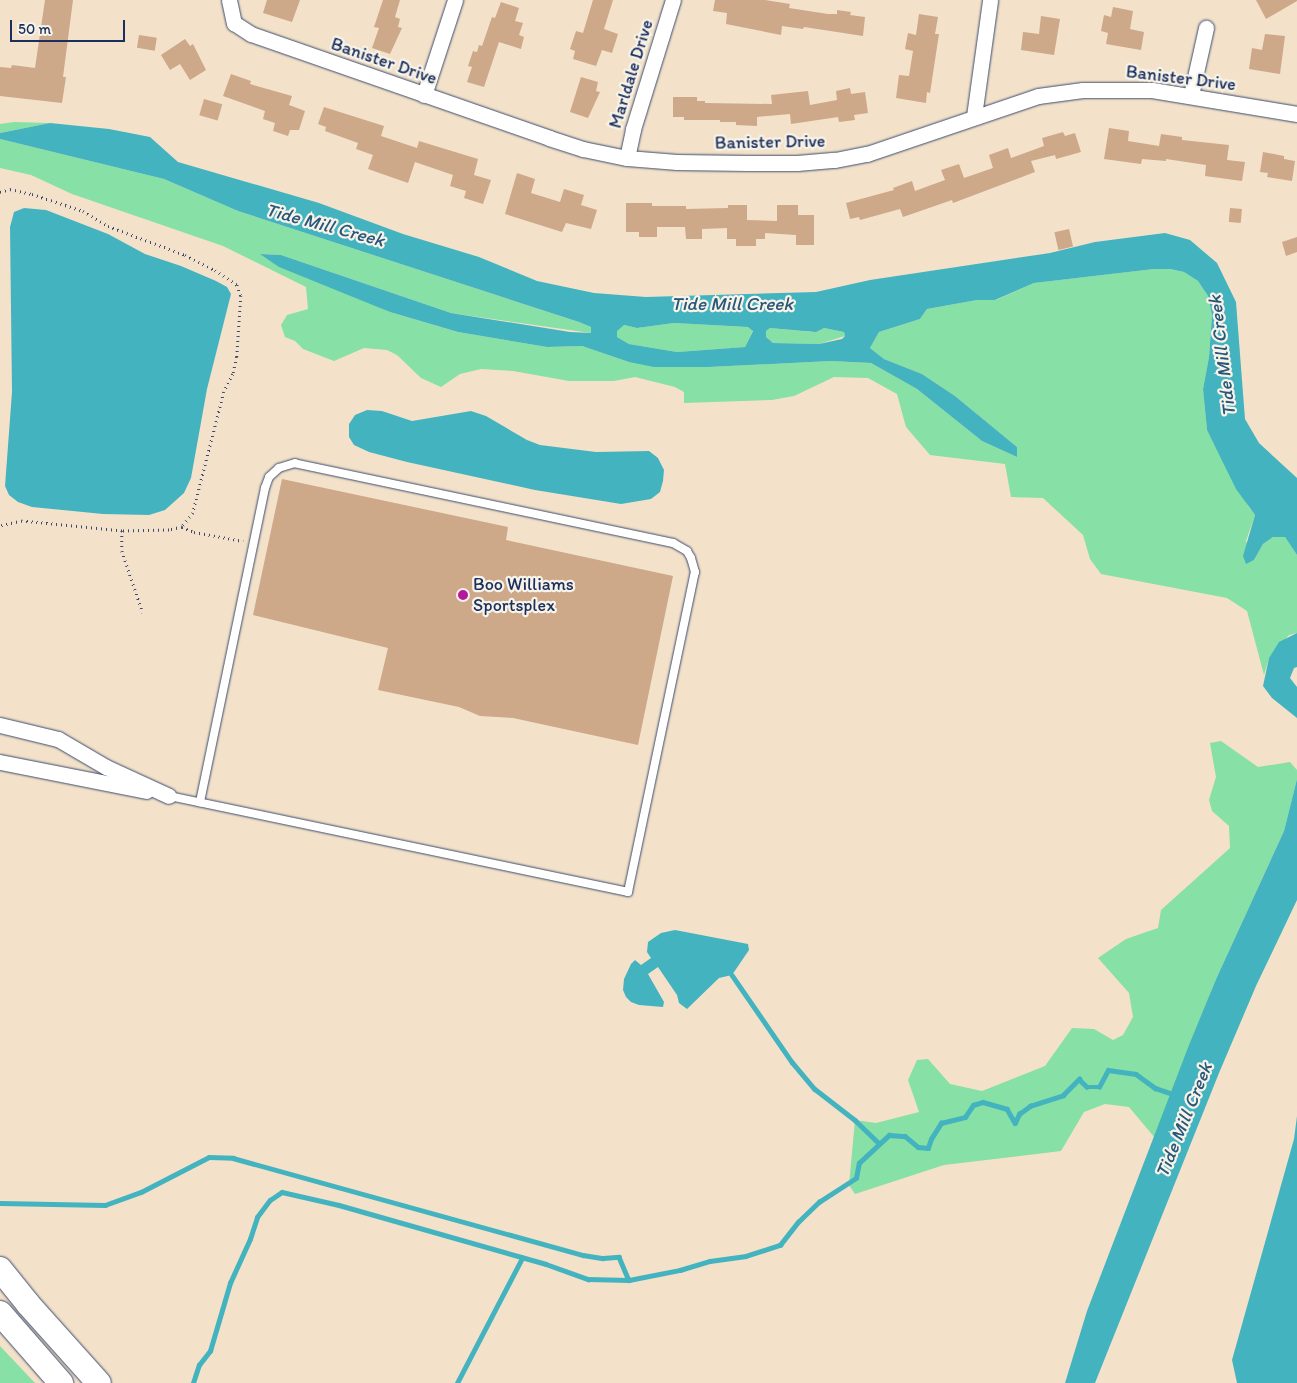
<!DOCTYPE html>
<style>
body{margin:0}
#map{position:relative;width:1297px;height:1383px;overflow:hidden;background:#f3e2c9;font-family:Itim,sans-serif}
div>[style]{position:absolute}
.green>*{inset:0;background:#87e0a5}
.water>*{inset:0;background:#44b3c0}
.stream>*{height:4.5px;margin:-2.25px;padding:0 2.25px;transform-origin:2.25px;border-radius:2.25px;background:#44b3c0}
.building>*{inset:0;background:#cda889;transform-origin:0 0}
.path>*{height:2.5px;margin-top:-1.25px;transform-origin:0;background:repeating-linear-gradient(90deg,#3b4a6e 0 1px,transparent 0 5px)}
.roads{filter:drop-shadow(0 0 1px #3b4a6e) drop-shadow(0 0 1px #3b4a6e)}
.service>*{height:8px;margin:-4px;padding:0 4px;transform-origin:4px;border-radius:4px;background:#fff}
.minor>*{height:15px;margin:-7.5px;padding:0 7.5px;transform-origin:7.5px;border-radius:7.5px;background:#fff}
.primary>*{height:24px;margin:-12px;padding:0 12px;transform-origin:12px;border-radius:12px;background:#fff}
.dots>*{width:14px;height:14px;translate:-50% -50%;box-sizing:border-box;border:2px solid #f7f3e8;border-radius:50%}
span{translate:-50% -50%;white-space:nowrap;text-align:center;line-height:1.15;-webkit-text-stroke:4.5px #f7f3e8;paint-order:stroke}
.street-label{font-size:18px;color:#1b2f5e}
.poi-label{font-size:18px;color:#1b2f5e}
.left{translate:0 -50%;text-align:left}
.water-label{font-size:19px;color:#27577b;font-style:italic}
.scale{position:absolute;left:10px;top:20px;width:115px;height:22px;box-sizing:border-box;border:2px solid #1b2f5e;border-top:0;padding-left:6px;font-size:15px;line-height:18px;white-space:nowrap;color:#1b2f5e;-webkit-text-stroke:4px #f7f3e8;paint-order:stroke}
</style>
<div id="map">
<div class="green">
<i style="clip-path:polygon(14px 122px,50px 123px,0 133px,0 124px)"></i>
<i style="clip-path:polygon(0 139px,164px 179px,238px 211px,579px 322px,591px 327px,591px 333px,451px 313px,281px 255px,261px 254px,390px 312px,458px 332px,547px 347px,582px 346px,629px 362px,709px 367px,831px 361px,871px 363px,917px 389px,982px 441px,1017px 457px,1017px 447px,955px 396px,922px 374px,884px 359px,870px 348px,879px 332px,920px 319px,927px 309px,977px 300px,996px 300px,1034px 283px,1154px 269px,1170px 269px,1184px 272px,1198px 281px,1208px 296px,1212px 315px,1209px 357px,1203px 389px,1207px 430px,1248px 506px,1255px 515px,1246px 541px,1254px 560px,1263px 544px,1273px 537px,1285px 537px,1297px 555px,1297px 633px,1289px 635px,1269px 658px,1264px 675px,1247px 611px,1227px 598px,1101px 574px,1090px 559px,1083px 535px,1043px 498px,1011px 497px,1005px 464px,930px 455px,906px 427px,897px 394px,868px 378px,834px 377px,794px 396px,772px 400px,684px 403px,684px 392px,675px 387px,635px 377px,614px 381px,569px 381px,513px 371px,481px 369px,460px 374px,441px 387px,421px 378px,397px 355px,387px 350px,364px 348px,334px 361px,303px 349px,295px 341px,285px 337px,281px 325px,287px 315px,308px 309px,306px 287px,223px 246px,72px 194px,31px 175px,0 168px)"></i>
<i style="clip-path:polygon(674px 323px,748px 327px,753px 330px,745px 347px,677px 352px,629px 344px,617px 337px,616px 331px,624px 325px,637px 328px)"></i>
<i style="clip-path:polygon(770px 328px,811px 332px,824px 328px,844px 332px,845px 336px,819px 344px,773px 343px,766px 337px,766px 331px)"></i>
<i style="clip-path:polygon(1221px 741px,1258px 767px,1290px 762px,1297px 770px,1297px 779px,1284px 831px,1217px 977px,1155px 1138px,1129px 1107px,1105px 1104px,1084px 1112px,1061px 1151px,944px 1165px,855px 1194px,849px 1185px,855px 1120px,876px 1123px,919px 1112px,908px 1080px,917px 1060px,928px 1059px,950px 1084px,982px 1091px,1045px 1066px,1072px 1028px,1094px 1029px,1113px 1040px,1123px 1035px,1133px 1017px,1129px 993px,1098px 958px,1126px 939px,1158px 928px,1161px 910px,1230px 848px,1229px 826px,1212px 811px,1209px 800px,1216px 777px,1210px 743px)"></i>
<i style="clip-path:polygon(0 1346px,35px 1383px,0 1383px)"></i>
</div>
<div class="water">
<i style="clip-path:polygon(evenodd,50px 123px,109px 129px,150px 137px,178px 162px,319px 203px,403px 234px,479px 257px,537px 281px,594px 293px,646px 297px,816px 292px,870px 280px,1050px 253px,1095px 242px,1165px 233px,1190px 240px,1217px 263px,1236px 302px,1245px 419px,1259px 443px,1297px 478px,1297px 555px,1285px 537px,1273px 537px,1263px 544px,1254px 560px,1246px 564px,1243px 556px,1255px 515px,1236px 489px,1207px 430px,1203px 389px,1209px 357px,1212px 315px,1208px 296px,1198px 281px,1184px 272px,1170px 269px,1154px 269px,1034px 283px,995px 300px,977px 300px,927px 309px,920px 319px,879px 332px,870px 348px,884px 359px,922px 374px,955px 396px,1017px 447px,1017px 457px,982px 441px,917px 389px,871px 363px,831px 361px,709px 367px,654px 367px,629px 362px,582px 346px,547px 347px,458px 332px,390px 312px,279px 267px,260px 254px,281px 255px,451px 313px,570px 332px,591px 333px,591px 327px,579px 322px,238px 211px,164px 179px,0 139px,0 133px,50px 123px,674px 323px,748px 327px,753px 331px,745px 347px,677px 352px,629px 344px,617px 337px,617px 331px,624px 325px,637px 328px,674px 323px,50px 123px,770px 328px,803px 331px,816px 332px,824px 328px,844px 332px,845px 336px,842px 339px,819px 344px,773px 343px,766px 337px,766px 331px,770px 328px)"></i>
<i style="clip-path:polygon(24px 208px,46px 210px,108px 234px,145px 254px,181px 266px,216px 281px,227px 287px,231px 294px,207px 389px,191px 478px,184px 493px,165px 510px,149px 515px,103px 514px,32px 507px,18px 502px,9px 495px,5px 486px,12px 392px,10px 227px,14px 212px)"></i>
<i style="clip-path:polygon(367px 410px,382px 411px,412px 421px,471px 411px,486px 416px,527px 440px,540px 445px,596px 452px,649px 451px,658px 458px,664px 470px,663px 481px,660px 492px,651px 499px,621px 504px,535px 490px,407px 462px,369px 452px,354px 445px,349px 437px,349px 424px,355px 415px)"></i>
<i style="clip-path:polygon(1297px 633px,1297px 667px,1294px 668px,1290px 678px,1297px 687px,1297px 718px,1272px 698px,1263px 686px,1269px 658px,1279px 642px)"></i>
<i style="clip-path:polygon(1297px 779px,1297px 900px,1256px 986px,1219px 1073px,1095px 1383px,1065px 1383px,1087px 1311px,1189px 1045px,1217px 977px,1284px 831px)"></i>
<i style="clip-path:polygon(675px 930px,748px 944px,749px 950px,732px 975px,719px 978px,687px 1009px,679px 1003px,677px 995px,658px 967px,648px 974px,664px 1002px,663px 1007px,639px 1005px,631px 1002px,626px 997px,623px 990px,624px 979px,631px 964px,635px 960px,641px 965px,651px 958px,647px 952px,648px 942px,661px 933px)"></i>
<i style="clip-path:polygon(1297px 1116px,1297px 1383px,1237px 1383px,1232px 1360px,1294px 1139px)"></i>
</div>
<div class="stream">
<i style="left:732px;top:975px;width:106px;rotate:55.4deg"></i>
<i style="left:792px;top:1062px;width:35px;rotate:50deg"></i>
<i style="left:815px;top:1089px;width:51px;rotate:37.8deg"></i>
<i style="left:855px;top:1120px;width:33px;rotate:44deg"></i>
<i style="left:0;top:1203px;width:105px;rotate:1.1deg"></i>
<i style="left:105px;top:1205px;width:38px;rotate:-20deg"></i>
<i style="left:141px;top:1192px;width:76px;rotate:-27.2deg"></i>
<i style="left:209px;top:1157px;width:24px;rotate:2deg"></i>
<i style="left:233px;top:1158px;width:363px;rotate:15.5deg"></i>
<i style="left:583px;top:1255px;width:20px;rotate:9deg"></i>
<i style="left:603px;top:1258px;width:16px;rotate:-4deg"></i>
<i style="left:619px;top:1257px;width:25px;rotate:67deg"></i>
<i style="left:193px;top:1383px;width:19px;rotate:-72deg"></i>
<i style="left:199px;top:1365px;width:18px;rotate:-52deg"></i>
<i style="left:210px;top:1351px;width:71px;rotate:-73.6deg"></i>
<i style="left:230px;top:1283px;width:48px;rotate:-65.6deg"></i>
<i style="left:250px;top:1239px;width:23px;rotate:-72deg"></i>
<i style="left:257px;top:1217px;width:21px;rotate:-53deg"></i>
<i style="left:270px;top:1200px;width:14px;rotate:-34deg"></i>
<i style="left:282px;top:1192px;width:58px;rotate:12.8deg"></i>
<i style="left:339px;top:1205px;width:215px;rotate:15.9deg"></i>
<i style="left:546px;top:1264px;width:45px;rotate:19.7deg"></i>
<i style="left:588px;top:1279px;width:41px;rotate:1.4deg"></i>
<i style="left:629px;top:1280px;width:52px;rotate:-11.1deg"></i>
<i style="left:680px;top:1270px;width:31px;rotate:-17deg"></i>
<i style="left:710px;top:1261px;width:36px;rotate:-8deg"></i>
<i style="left:746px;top:1256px;width:36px;rotate:-18deg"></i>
<i style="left:780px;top:1245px;width:29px;rotate:-52deg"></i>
<i style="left:798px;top:1222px;width:29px;rotate:-44deg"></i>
<i style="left:819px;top:1202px;width:44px;rotate:-33deg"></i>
<i style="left:856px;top:1178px;width:15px;rotate:-79deg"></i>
<i style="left:859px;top:1163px;width:41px;rotate:-43deg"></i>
<i style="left:889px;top:1135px;width:16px;rotate:4deg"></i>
<i style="left:905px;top:1136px;width:17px;rotate:40deg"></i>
<i style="left:918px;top:1147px;width:10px;rotate:6deg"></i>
<i style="left:928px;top:1148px;width:9px;rotate:-72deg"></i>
<i style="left:931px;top:1139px;width:19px;rotate:-58deg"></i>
<i style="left:941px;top:1123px;width:25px;rotate:-14deg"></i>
<i style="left:965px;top:1117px;width:14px;rotate:-56deg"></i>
<i style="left:973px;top:1105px;width:10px;rotate:-17deg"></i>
<i style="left:983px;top:1102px;width:25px;rotate:16deg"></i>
<i style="left:1007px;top:1109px;width:16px;rotate:60deg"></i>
<i style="left:1015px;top:1123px;width:10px;rotate:-66deg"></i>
<i style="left:1019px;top:1114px;width:14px;rotate:-36deg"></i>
<i style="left:1030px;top:1106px;width:35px;rotate:-18deg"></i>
<i style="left:1063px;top:1095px;width:23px;rotate:-45deg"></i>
<i style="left:1079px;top:1079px;width:11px;rotate:45deg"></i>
<i style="left:1087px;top:1087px;width:12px"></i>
<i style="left:1099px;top:1087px;width:19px;rotate:-62deg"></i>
<i style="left:1108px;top:1070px;width:28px;rotate:8deg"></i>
<i style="left:1136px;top:1074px;width:24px;rotate:36deg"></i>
<i style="left:1155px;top:1088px;width:21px;rotate:19deg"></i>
<i style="left:457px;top:1383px;width:141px;rotate:-62.5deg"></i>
</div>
<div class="building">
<i style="clip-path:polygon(45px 0,73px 0,63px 77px,66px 77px,62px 103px,0 96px,0 67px,11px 68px,12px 65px,35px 68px)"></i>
<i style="clip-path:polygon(267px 0,300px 0,292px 22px,263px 13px)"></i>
<i style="clip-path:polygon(383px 0,400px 0,395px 17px,400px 19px,398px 27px,402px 28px,390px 54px,372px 48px,379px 28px,374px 27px)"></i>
<i style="clip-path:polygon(593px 0,613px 0,604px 29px,618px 34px,612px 53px,602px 50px,596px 66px,573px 59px,575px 51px,570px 49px,576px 31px,583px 33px)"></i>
<i style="clip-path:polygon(715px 0,765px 0,790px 4px,789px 8px,828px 14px,837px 14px,837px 10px,851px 12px,850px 15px,865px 17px,863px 36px,804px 27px,803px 29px,782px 26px,781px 35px,726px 24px,727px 13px,713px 11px)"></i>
<i style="clip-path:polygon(1256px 0,1297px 0,1297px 1px,1266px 19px)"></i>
<i style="clip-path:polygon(501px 2px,519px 8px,515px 21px,523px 23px,519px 35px,524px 37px,521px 49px,499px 42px,484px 87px,467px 82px,472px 67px,468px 66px,473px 51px,477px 52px,479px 45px,482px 46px,492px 17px,495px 18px)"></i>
<i style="clip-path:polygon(1113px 7px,1133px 11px,1130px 29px,1144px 32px,1141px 50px,1106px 44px,1108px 33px,1101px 31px,1104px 15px,1111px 17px)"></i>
<i style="clip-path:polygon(919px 14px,938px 17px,935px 34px,939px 34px,930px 93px,927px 92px,926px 103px,896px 98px,899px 75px,909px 76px,913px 51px,905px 49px,908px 33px,916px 35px)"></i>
<i style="clip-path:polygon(1041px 16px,1060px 19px,1054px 55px,1021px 50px,1023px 32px,1039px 34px)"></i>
<i style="clip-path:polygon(1265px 34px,1285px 36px,1280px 74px,1249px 69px,1252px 48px,1262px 50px)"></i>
<i style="left:139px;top:35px;width:18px;height:13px;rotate:9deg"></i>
<i style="clip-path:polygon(185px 39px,190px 46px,193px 44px,206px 70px,190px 80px,180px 64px,170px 70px,161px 55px)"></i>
<i style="clip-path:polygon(231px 74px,251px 81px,250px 84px,292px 96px,289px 105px,305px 111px,299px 130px,290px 130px,288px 136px,273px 131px,275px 123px,263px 119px,265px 111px,223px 96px)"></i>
<i style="clip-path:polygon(581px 77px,598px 82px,596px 91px,600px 92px,588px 118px,570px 112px)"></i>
<i style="clip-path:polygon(850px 88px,851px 94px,865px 92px,868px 113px,854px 115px,855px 120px,839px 122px,838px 117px,791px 124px,790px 114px,757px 117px,757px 126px,736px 125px,736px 122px,720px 122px,720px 120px,684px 120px,684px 117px,673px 117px,673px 97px,697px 97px,697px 101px,705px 101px,705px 103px,772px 104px,771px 95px,808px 91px,810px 105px,837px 100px,836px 91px)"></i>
<i style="left:204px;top:99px;width:19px;height:17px;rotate:16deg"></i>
<i style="clip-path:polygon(324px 107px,384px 126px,381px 136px,417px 148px,419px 141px,478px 159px,474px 175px,491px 180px,483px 204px,464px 198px,466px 191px,450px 186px,453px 175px,415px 162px,408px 183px,368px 169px,373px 155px,356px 149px,358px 143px,325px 131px,326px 127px,318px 124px)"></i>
<i style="clip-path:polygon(1109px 128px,1129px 131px,1128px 141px,1159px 146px,1161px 134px,1182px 137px,1182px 140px,1229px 145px,1227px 160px,1245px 162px,1242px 181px,1205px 176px,1206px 165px,1166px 159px,1166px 161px,1142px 159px,1141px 164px,1104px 159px)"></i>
<i style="clip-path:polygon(1063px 132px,1065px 136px,1075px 133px,1081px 152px,1056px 159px,1055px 155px,1031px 161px,1035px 172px,953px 203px,952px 200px,903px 217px,900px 209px,860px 220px,859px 217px,850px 219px,846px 203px,894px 190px,893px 188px,912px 181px,915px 191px,945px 180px,941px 170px,959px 164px,964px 178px,993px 168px,989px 155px,1008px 148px,1011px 158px,1044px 146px,1042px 138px)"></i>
<i style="clip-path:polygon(1263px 152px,1284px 156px,1284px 159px,1295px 161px,1292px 181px,1267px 177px,1268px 173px,1260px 172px)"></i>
<i style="clip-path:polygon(517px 173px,535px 179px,531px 193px,560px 202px,564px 189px,584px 195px,581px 205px,597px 210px,591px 229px,566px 223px,562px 232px,505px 214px)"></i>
<i style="clip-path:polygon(626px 203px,652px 203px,652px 206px,686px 206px,686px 209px,728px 208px,728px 205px,747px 205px,747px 220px,777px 221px,777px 205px,798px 205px,798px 215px,814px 215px,814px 245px,796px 245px,796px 235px,765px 233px,765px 239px,756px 239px,756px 246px,736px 246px,736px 239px,727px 239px,727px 228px,702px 229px,702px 239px,686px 239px,685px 227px,657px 227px,657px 237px,639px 237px,639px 232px,626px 232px)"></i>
<i style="left:1230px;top:208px;width:12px;height:14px;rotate:5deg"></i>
<i style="left:1069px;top:229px;width:18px;height:15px;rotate:77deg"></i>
<i style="clip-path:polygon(1297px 237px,1297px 252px,1286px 256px,1282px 242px)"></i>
<i style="clip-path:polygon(282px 479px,508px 527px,506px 540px,673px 576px,638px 745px,513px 718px,480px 716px,459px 707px,378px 690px,388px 648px,253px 615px)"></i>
</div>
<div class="path">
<i style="left:0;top:192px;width:10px;rotate:-17deg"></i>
<i style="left:10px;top:189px;width:23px;rotate:13deg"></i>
<i style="left:32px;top:194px;width:54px;rotate:18.4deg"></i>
<i style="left:83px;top:211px;width:29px;rotate:31deg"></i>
<i style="left:108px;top:226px;width:82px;rotate:20.6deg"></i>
<i style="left:185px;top:255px;width:34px;rotate:27deg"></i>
<i style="left:215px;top:270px;width:27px;rotate:34deg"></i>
<i style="left:237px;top:285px;width:12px;rotate:70deg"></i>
<i style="left:241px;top:296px;width:61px;rotate:93.8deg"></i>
<i style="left:237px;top:357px;width:17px;rotate:103deg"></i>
<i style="left:233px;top:374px;width:20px;rotate:117deg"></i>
<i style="left:224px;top:392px;width:125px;rotate:104.4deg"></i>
<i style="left:193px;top:513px;width:18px;rotate:128deg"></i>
<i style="left:182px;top:527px;width:13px;rotate:167deg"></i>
<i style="left:169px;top:530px;width:47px;rotate:178.8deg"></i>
<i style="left:122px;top:531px;width:100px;rotate:-174.3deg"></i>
<i style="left:22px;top:521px;width:23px;rotate:167deg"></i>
<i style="left:182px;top:527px;width:13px;rotate:23deg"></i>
<i style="left:194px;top:532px;width:50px;rotate:10.4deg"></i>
<i style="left:122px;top:531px;width:20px;rotate:90deg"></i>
<i style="left:122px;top:551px;width:65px;rotate:71.3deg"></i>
</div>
<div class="roads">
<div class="service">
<i style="left:169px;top:796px;width:469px;rotate:11.8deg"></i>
<i style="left:628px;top:892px;width:327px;rotate:-78.2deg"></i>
<i style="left:695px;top:572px;width:15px;rotate:-106deg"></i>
<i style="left:691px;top:558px;width:8px;rotate:-120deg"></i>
<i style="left:687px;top:551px;width:16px;rotate:-150deg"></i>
<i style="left:673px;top:543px;width:386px;rotate:-168.1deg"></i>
<i style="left:295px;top:463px;width:17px;rotate:163deg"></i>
<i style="left:279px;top:468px;width:13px;rotate:138deg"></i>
<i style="left:269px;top:477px;width:12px;rotate:110deg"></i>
<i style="left:265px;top:488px;width:321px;rotate:101.7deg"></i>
</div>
<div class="minor">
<i style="left:229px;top:0;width:24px;rotate:78deg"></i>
<i style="left:234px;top:23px;width:20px;rotate:33deg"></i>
<i style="left:251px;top:34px;width:316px;rotate:19.2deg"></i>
<i style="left:549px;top:138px;width:36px;rotate:18deg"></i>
<i style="left:583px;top:149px;width:45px;rotate:11.6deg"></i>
<i style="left:627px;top:158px;width:50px;rotate:4.6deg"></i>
<i style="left:677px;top:162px;width:70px;rotate:0.8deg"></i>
<i style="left:747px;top:163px;width:50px"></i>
<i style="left:797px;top:163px;width:38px;rotate:-5deg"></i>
<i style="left:835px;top:160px;width:33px;rotate:-11deg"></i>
<i style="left:867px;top:154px;width:181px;rotate:-18.7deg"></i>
<i style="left:1038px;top:96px;width:45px;rotate:-7.6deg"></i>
<i style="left:1083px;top:90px;width:69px"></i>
<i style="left:1152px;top:90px;width:147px;rotate:9.4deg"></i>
<i style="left:424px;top:95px;width:100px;rotate:-71.9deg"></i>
<i style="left:1191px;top:95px;width:69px;rotate:-77.4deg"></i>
<i style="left:974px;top:116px;width:117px;rotate:-82.1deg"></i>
<i style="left:627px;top:158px;width:30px;rotate:-78deg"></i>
<i style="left:633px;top:129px;width:135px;rotate:-72.8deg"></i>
<i style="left:0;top:725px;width:60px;rotate:13.6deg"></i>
<i style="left:58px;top:739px;width:56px;rotate:30.3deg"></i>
<i style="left:106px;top:767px;width:69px;rotate:24.7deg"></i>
<i style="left:0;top:762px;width:149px;rotate:11.2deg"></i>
</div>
<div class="primary">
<i style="left:0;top:1269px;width:45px;rotate:51.3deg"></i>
<i style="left:28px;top:1304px;width:106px;rotate:48.1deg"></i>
<i style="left:0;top:1313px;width:93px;rotate:48.9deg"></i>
</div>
</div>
<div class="dots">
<i style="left:463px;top:595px;background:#b5179e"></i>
</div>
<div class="street-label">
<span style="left:384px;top:61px;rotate:19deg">Banister Drive</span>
<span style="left:631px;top:74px;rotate:-73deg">Marldale Drive</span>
<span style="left:1181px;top:78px;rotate:7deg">Banister Drive</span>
<span style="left:770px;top:142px;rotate:-1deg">Banister Drive</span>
</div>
<div class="poi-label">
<span class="left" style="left:473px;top:595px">Boo Williams<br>Sportsplex</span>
</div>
<div class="water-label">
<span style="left:325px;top:225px;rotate:15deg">Tide Mill Creek</span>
<span style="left:732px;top:304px">Tide Mill Creek</span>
<span style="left:1222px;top:356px;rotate:-97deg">Tide Mill Creek</span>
<span style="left:1184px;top:1120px;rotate:-68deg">Tide Mill Creek</span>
</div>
<div class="scale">50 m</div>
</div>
